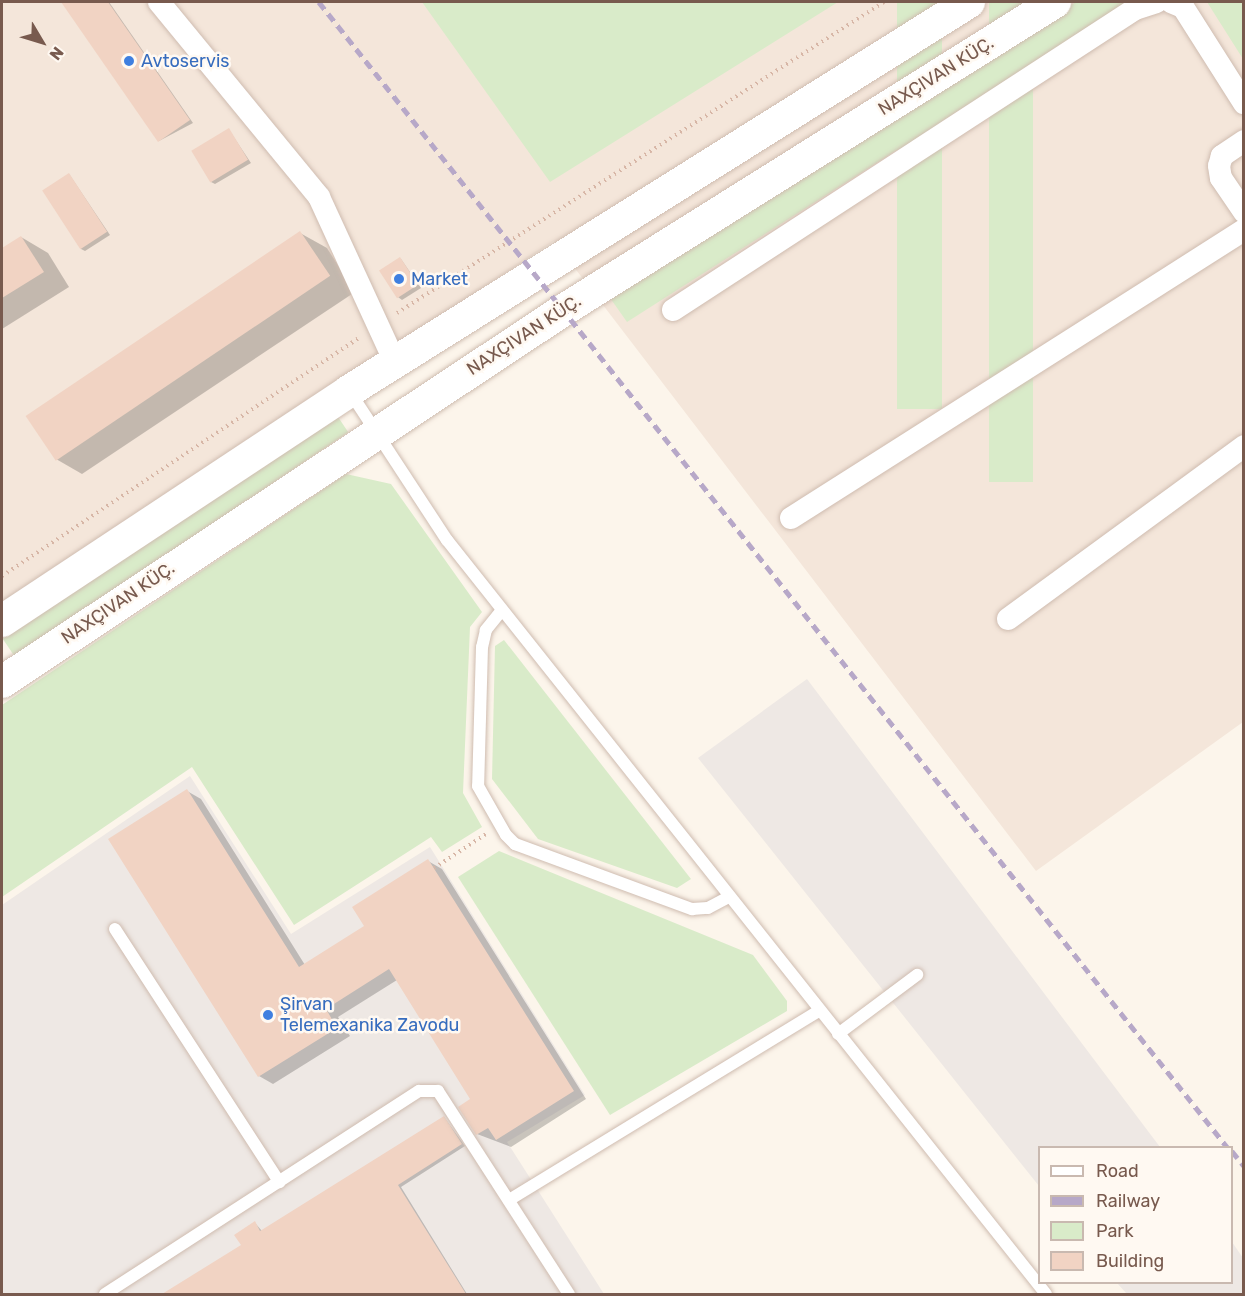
<!DOCTYPE html>
<meta charset="utf-8">
<style>
body{margin:0}
#map{position:relative;width:1245px;height:1296px;overflow:hidden;background:#fcf5eb;font-family:Rubik,sans-serif}
div>[style]{position:absolute}
.residential>*{inset:0;background:#f4e6da}
.industrial>*{inset:0;background:#eee8e4}
.green>*{inset:0;background:#d9ebc9;transform-origin:0 0}
.shadow>*{inset:0;background:#0003}
.building>*{inset:0;background:#f1d3c3;transform-origin:0 0}
.path>*{height:4px;margin-top:-2px;transform-origin:0;background:repeating-linear-gradient(90deg,#d7b6a6 0 1.5px,transparent 0 6px)}
.roads{filter:drop-shadow(0 0 2px #cfbcb0) drop-shadow(0 0 2px #cfbcb0)}
.service>*{height:12px;margin:-6px;padding:0 6px;transform-origin:6px;border-radius:6px;background:#fff}
.minor>*{height:22px;margin:-11px;padding:0 11px;transform-origin:11px;border-radius:11px;background:#fff}
.secondary>*{height:32px;margin:-16px;padding:0 16px;transform-origin:16px;border-radius:16px;background:#fff}
.rail>*{height:4.5px;margin-top:-2.25px;transform-origin:0;background:repeating-linear-gradient(90deg,#b7a8c8 0 9px,transparent 0 15px)}
.dots>*{width:16px;height:16px;translate:-50% -50%;box-sizing:border-box;border:3px solid #fff9f2;border-radius:50%}
span{translate:-50% -50%;white-space:nowrap;text-align:center;line-height:1.15;-webkit-text-stroke:5px #fff9f2;paint-order:stroke}
.shop-label{font-size:18px;color:#366cbe}
.left{translate:0 -50%;text-align:left}
.street-label{font-size:18px;color:#785a4e}
.frame{position:absolute;inset:0;border:3px solid #785a4e;pointer-events:none}
.legend{position:absolute;left:1038px;top:1146px;width:195px;height:138px;box-sizing:border-box;background:#fff9f2;border:2px solid #c9b9b0;margin:0;padding:8px 10px;list-style:none;font-size:18px;color:#785a4e}
.legend li{display:flex;align-items:center;gap:12px;height:30px}
.legend b{width:30px;border:2px solid #c9b9b0}
.north{position:absolute;left:12px;top:12px;width:60px;height:60px;-webkit-text-stroke:4px #fff9f2;paint-order:stroke;rotate:128deg;font-size:16px;font-weight:700;line-height:24px;text-align:center;color:#785a4e}
.north::after{content:'';display:block;margin:auto;width:21px;height:27px;background:#785a4e;clip-path:polygon(50% 0,100% 100%,50% 72%,0 100%)}
</style>
<div id="map">
<div class="residential">
<i style="clip-path:polygon(2px 2px,1243px 2px,1243px 722px,1036px 871px,554px 241px,2px 606px)"></i>
</div>
<div class="industrial">
<i style="clip-path:polygon(807px 679px,1160px 1147px,1040px 1148px,1039px 1186px,698px 758px)"></i>
<i style="clip-path:polygon(190px 776px,291px 934px,430px 847px,585px 1095px,507px 1142px,604px 1294px,2px 1294px,2px 905px)"></i>
<i style="clip-path:polygon(1232px 1242px,1243px 1258px,1243px 1294px,1127px 1294px,1117px 1283px,1232px 1282px)"></i>
</div>
<div class="green">
<i style="clip-path:polygon(422px 2px,838px 2px,550px 182px)"></i>
<i style="left:897px;top:2px;width:45px;height:407px"></i>
<i style="left:989px;top:2px;width:44px;height:480px"></i>
<i style="clip-path:polygon(1076px 2px,1129px 2px,627px 322px,608px 295px)"></i>
<i style="clip-path:polygon(1206px 2px,1243px 2px,1243px 59px,1207px 2px)"></i>
<i style="left:336px;top:414px;width:22px;height:402px;rotate:56deg"></i>
<i style="clip-path:polygon(346px 474px,391px 484px,482px 612px,470px 627px,463px 793px,482px 827px,442px 852px,431px 837px,294px 925px,192px 767px,2px 897px,2px 705px)"></i>
<i style="clip-path:polygon(504px 640px,691px 879px,677px 888px,538px 839px,492px 779px,495px 646px)"></i>
<i style="clip-path:polygon(499px 851px,753px 955px,787px 1001px,787px 1011px,610px 1115px,458px 877px)"></i>
</div>
<div class="shadow">
<i style="clip-path:polygon(63px 2px,109px 2px,193px 123px,159px 141px)"></i>
<i style="clip-path:polygon(229px 130px,251px 163px,215px 184px,211px 182px)"></i>
<i style="clip-path:polygon(69px 174px,110px 235px,85px 251px,81px 249px)"></i>
<i style="clip-path:polygon(300px 233px,327px 248px,355px 292px,82px 474px,56px 459px)"></i>
<i style="clip-path:polygon(21px 237px,48px 253px,69px 287px,2px 329px,2px 250px)"></i>
<i style="clip-path:polygon(401px 259px,421px 288px,402px 300px,398px 297px)"></i>
<i style="clip-path:polygon(187px 791px,201px 799px,305px 965px,366px 926px,428px 861px,442px 869px,586px 1099px,511px 1147px,477px 1134px,472px 1100px,397px 980px,338px 1017px,350px 1036px,273px 1084px,259px 1076px,110px 839px)"></i>
<i style="clip-path:polygon(444px 1117px,465px 1146px,401px 1187px,467px 1294px,165px 1294px,243px 1246px,255px 1223px,262px 1231px)"></i>
</div>
<div class="building">
<i style="clip-path:polygon(61px 2px,108px 2px,190px 120px,158px 142px)"></i>
<i style="left:229px;top:128px;width:37px;height:44px;rotate:59deg"></i>
<i style="left:69px;top:173px;width:70px;height:32px;rotate:57deg"></i>
<i style="left:300px;top:231px;width:54px;height:331px;rotate:56deg"></i>
<i style="clip-path:polygon(21px 236px,44px 272px,2px 298px,2px 248px)"></i>
<i style="left:400px;top:257px;width:33px;height:25px;rotate:57deg"></i>
<i style="clip-path:polygon(187px 789px,299px 967px,364px 926px,352px 907px,428px 859px,574px 1091px,496px 1140px,488px 1128px,476px 1135px,458px 1107px,470px 1099px,389px 969px,326px 1009px,337px 1028px,258px 1077px,108px 839px)"></i>
<i style="clip-path:polygon(444px 1116px,462px 1144px,398px 1185px,466px 1294px,162px 1294px,241px 1245px,234px 1235px,255px 1221px,260px 1231px)"></i>
</div>
<div class="path">
<i style="left:397px;top:313px;width:578px;rotate:-32.56deg"></i>
<i style="left:2px;top:576px;width:428px;rotate:-33.7deg"></i>
<i style="left:434px;top:868px;width:62px;rotate:-33.2deg"></i>
</div>
<div class="roads">
<div class="service">
<i style="left:350px;top:392px;width:177px;rotate:56.8deg"></i>
<i style="left:447px;top:540px;width:963px;rotate:51.54deg"></i>
<i style="left:502px;top:610px;width:26px;rotate:129deg"></i>
<i style="left:486px;top:630px;width:17px;rotate:103deg"></i>
<i style="left:482px;top:647px;width:139px;rotate:91.6deg"></i>
<i style="left:478px;top:786px;width:56px;rotate:60.3deg"></i>
<i style="left:506px;top:835px;width:13px;rotate:45deg"></i>
<i style="left:515px;top:844px;width:189px;rotate:20.2deg"></i>
<i style="left:692px;top:909px;width:16px;rotate:-4deg"></i>
<i style="left:708px;top:908px;width:24px;rotate:-28deg"></i>
<i style="left:115px;top:929px;width:302px;rotate:57deg"></i>
<i style="left:838px;top:1034px;width:99px;rotate:-36.8deg"></i>
<i style="left:509px;top:1200px;width:363px;rotate:-31.4deg"></i>
<i style="left:105px;top:1294px;width:374px;rotate:-32.9deg"></i>
<i style="left:419px;top:1091px;width:19px"></i>
<i style="left:438px;top:1091px;width:242px;rotate:57.2deg"></i>
</div>
<div class="minor">
<i style="left:159px;top:2px;width:252px;rotate:50.6deg"></i>
<i style="left:319px;top:197px;width:182px;rotate:65.3deg"></i>
<i style="left:1171px;top:2px;width:13px;rotate:23deg"></i>
<i style="left:1183px;top:7px;width:114px;rotate:57.6deg"></i>
<i style="left:1244px;top:141px;width:27px;rotate:146deg"></i>
<i style="left:1222px;top:156px;width:10px;rotate:107deg"></i>
<i style="left:1219px;top:166px;width:12px;rotate:81deg"></i>
<i style="left:1221px;top:178px;width:41px;rotate:55.9deg"></i>
<i style="left:673px;top:310px;width:551px;rotate:-33.08deg"></i>
<i style="left:1135px;top:9px;width:22px;rotate:-18deg"></i>
<i style="left:791px;top:518px;width:537px;rotate:-32.45deg"></i>
<i style="left:1008px;top:619px;width:293px;rotate:-36.2deg"></i>
</div>
<div class="secondary">
<i style="left:2px;top:621px;width:416px;rotate:-33.5deg"></i>
<i style="left:349px;top:391px;width:732px;rotate:-32.1deg"></i>
<i style="left:2px;top:682px;width:672px;rotate:-33.52deg"></i>
<i style="left:562px;top:311px;width:582px;rotate:-32.08deg"></i>
</div>
</div>
<div class="rail">
<i style="left:319px;top:2px;width:1463px;rotate:51.58deg"></i>
<i style="left:1232px;top:1151px;width:19px;rotate:51deg"></i>
</div>
<div class="dots">
<i style="left:129px;top:61px;background:#3f7fe0"></i>
<i style="left:399px;top:279px;background:#3f7fe0"></i>
<i style="left:268px;top:1015px;background:#3f7fe0"></i>
</div>
<div class="shop-label">
<span class="left" style="left:141px;top:61px">Avtoservis</span>
<span class="left" style="left:411px;top:279px">Market</span>
<span class="left" style="left:280px;top:1015px">Şirvan<br>Telemexanika Zavodu</span>
</div>
<div class="street-label">
<span style="left:936px;top:76px;rotate:-32deg">NAXÇIVAN KÜÇ.</span>
<span style="left:524px;top:335px;rotate:-33deg">NAXÇIVAN KÜÇ.</span>
<span style="left:118px;top:603px;rotate:-34deg">NAXÇIVAN KÜÇ.</span>
</div>
<div class="frame"></div>
<ul class="legend">
<li><b style="height:8px;background:#fff"></b>Road</li>
<li><b style="height:8px;background:#b7a8c8"></b>Railway</li>
<li><b style="height:16px;background:#d9ebc9"></b>Park</li>
<li><b style="height:16px;background:#f1d3c3"></b>Building</li>
</ul>
<div class="north">N</div>
</div>
